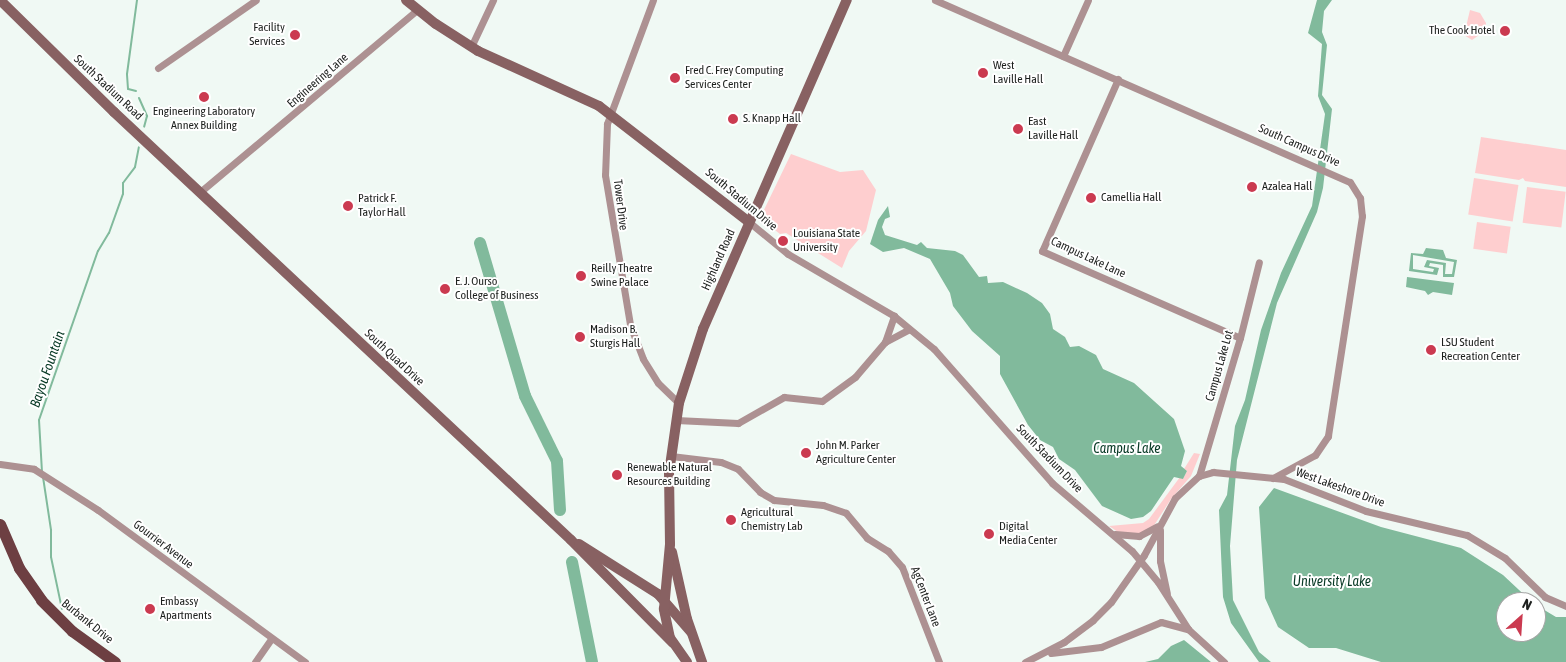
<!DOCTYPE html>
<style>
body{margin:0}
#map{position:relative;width:1566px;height:662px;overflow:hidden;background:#f0f9f4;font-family:"Asap Condensed",sans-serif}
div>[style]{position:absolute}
.green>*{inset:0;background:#fececf;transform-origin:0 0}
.water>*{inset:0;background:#81ba9c}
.stream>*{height:2px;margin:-1px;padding:0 1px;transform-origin:1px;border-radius:1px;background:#81ba9c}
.river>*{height:12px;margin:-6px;padding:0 6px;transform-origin:6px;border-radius:6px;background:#81ba9c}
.street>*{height:7px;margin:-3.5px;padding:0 3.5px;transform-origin:3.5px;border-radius:3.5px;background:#ad9192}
.secondary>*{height:10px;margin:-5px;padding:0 5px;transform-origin:5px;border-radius:5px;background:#886162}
.primary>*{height:11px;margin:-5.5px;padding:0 5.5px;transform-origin:5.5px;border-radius:5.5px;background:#6d3f42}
.dots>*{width:14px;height:14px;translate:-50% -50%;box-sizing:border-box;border:2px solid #fff;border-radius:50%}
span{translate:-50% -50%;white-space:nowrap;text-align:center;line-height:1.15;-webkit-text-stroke:4px #fff;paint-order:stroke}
.poi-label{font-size:12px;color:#1d201e}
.right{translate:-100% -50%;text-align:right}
.left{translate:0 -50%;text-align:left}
.street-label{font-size:12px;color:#1d201e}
.water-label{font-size:14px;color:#073925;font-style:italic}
.north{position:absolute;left:1496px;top:592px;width:50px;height:50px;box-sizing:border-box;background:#fff;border:1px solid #a5a6a5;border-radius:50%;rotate:26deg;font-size:14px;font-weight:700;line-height:20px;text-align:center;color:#1d201e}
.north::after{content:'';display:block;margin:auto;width:18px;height:22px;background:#cb3a50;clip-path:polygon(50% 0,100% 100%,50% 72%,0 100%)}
</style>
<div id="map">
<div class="green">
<i style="clip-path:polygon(1470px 10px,1480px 13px,1486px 23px,1485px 31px,1472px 40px,1464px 35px)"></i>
<i style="clip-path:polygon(1481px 137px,1566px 150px,1566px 187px,1525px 181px,1523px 178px,1519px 180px,1475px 173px)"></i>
<i style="clip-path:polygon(791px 154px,840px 172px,863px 170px,876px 190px,866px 231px,849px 251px,842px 268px,786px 233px,780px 234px,766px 223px,762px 214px)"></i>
<i style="left:1474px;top:178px;width:45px;height:37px;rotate:9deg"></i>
<i style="left:1527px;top:187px;width:39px;height:36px;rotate:7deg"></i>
<i style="left:1477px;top:222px;width:34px;height:27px;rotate:8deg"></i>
<i style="clip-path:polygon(1194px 453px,1200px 454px,1191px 476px,1171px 499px,1153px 527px,1141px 534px,1118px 532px,1109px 526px,1143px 523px,1149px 519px,1180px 477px,1183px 479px,1187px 471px,1184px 469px)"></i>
</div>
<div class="water">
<i style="clip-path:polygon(1317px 0,1332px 0,1324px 11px,1322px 32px,1327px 45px,1322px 95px,1332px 109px,1323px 188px,1317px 212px,1277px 303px,1237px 460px,1230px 546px,1233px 600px,1259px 652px,1271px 662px,1259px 662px,1231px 623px,1223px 597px,1219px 510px,1227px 495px,1235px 426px,1245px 400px,1261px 330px,1281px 273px,1312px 206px,1325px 114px,1318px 96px,1322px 44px,1308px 33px)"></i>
<i style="clip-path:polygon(888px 206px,890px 217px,885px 219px,882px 227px,885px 235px,917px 245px,921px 242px,927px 248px,955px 251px,963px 255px,979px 277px,987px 276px,988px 283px,1003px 282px,1027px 293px,1042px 303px,1050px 314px,1053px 329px,1065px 337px,1070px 347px,1079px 346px,1096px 355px,1103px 369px,1134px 383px,1174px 419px,1185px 451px,1181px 466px,1187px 471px,1183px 479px,1174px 477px,1151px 511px,1143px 517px,1131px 519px,1102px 506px,1075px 470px,1059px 459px,1053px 447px,1040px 440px,1028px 425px,1000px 374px,1000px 356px,972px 331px,953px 306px,950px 293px,930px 259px,904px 248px,883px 252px,870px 244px,878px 220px)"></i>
<i style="clip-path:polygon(evenodd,1426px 248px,1443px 250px,1446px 258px,1457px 260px,1454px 277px,1443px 277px,1443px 265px,1430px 263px,1429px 266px,1439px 268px,1437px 275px,1409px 271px,1411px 253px,1423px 254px,1426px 248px,1413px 255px,1454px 262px,1452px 274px,1445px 274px,1446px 263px,1427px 260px,1424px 267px,1434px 269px,1433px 272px,1413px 269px,1413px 255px)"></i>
<i style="clip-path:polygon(1407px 277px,1454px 283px,1452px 295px,1433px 292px,1428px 295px,1425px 291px,1406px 287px)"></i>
<i style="clip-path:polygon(1274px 488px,1381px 527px,1461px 548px,1503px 575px,1532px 602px,1506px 602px,1506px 632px,1536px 632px,1536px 605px,1556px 617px,1566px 617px,1566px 662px,1381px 662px,1336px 648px,1309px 648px,1278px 627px,1265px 598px,1259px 507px)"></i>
<i style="clip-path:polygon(1184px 640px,1211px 662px,1145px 662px,1158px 659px,1171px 646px)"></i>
</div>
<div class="stream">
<i style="left:136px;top:91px;width:8px;rotate:-166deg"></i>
<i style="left:128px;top:89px;width:15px;rotate:-94deg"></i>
<i style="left:127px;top:74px;width:75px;rotate:-82.3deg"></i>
<i style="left:139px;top:98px;width:20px;rotate:66deg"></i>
<i style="left:147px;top:116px;width:11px;rotate:105deg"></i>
<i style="left:42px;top:472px;width:52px;rotate:-93.3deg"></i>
<i style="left:39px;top:420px;width:179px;rotate:-70.8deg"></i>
<i style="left:98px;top:251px;width:21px;rotate:-59deg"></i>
<i style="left:109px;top:233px;width:41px;rotate:-70.3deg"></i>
<i style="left:123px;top:194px;width:11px;rotate:-90deg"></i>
<i style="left:123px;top:183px;width:20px;rotate:-53deg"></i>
<i style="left:135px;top:167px;width:20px;rotate:-79deg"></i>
<i style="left:43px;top:477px;width:54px;rotate:81.4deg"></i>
<i style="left:51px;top:530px;width:27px;rotate:90deg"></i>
<i style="left:51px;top:557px;width:53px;rotate:78.1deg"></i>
</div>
<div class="river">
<i style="left:480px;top:243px;width:159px;rotate:73.6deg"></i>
<i style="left:525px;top:396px;width:72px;rotate:63.8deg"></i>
<i style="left:557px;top:461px;width:49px;rotate:86.5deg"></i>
<i style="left:572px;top:562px;width:102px;rotate:78.7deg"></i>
</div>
<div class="street">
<i style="left:653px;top:0;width:132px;rotate:110.4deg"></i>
<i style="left:607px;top:124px;width:51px;rotate:92.2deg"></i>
<i style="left:605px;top:175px;width:152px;rotate:80.5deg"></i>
<i style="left:630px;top:325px;width:36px;rotate:69deg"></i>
<i style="left:643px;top:359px;width:28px;rotate:58deg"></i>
<i style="left:658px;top:383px;width:29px;rotate:44deg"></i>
<i style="left:935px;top:0;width:453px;rotate:23.7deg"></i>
<i style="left:1350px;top:182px;width:19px;rotate:58deg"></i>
<i style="left:1360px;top:198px;width:18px;rotate:84deg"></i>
<i style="left:1362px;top:216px;width:223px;rotate:98.8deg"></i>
<i style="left:1328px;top:436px;width:23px;rotate:124deg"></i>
<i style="left:1315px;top:455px;width:48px;rotate:151.3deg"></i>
<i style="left:471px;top:47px;width:52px;rotate:-64.9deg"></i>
<i style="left:1063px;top:56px;width:61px;rotate:-65.9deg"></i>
<i style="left:158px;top:68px;width:119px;rotate:-34.8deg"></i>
<i style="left:1118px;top:79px;width:188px;rotate:113.8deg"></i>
<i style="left:1042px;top:251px;width:216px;rotate:23.7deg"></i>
<i style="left:200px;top:192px;width:283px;rotate:-40deg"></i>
<i style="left:749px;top:222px;width:50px;rotate:39.4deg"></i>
<i style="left:788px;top:254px;width:123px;rotate:30.3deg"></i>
<i style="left:894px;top:316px;width:52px;rotate:39.5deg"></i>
<i style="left:934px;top:349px;width:179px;rotate:48.6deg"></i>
<i style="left:1052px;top:483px;width:105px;rotate:40.4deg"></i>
<i style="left:1132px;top:551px;width:40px;rotate:50deg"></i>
<i style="left:1158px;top:582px;width:56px;rotate:57.4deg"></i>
<i style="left:1188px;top:629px;width:49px;rotate:42.5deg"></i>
<i style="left:885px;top:342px;width:27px;rotate:-28deg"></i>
<i style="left:676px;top:420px;width:62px;rotate:2.8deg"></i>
<i style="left:738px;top:423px;width:53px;rotate:-29.5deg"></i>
<i style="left:784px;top:397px;width:38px;rotate:6deg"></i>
<i style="left:822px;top:401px;width:41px;rotate:-36deg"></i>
<i style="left:855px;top:377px;width:46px;rotate:-49.4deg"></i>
<i style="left:885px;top:342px;width:28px;rotate:-71deg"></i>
<i style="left:671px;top:456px;width:50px;rotate:6.8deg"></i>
<i style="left:721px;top:462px;width:18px;rotate:22deg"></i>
<i style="left:738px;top:469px;width:32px;rotate:46deg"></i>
<i style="left:760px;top:492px;width:16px;rotate:30deg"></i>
<i style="left:774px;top:500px;width:49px;rotate:5.8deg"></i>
<i style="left:823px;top:505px;width:24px;rotate:19deg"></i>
<i style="left:846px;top:513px;width:33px;rotate:50deg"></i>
<i style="left:867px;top:538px;width:25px;rotate:32deg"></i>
<i style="left:888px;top:551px;width:21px;rotate:49deg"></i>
<i style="left:902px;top:567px;width:102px;rotate:68.7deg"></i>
<i style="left:0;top:464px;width:34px;rotate:8deg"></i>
<i style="left:34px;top:469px;width:76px;rotate:32.6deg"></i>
<i style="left:98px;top:510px;width:257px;rotate:36.3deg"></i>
<i style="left:1199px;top:476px;width:144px;rotate:-73.5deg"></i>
<i style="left:1240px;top:338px;width:78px;rotate:-76deg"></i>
<i style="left:1160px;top:530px;width:31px;rotate:90deg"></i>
<i style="left:1160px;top:561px;width:33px;rotate:78deg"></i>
<i style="left:1115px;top:534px;width:24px;rotate:5deg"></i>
<i style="left:1139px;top:536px;width:21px;rotate:-28deg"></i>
<i style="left:1051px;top:653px;width:50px;rotate:-6.8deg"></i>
<i style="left:1101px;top:647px;width:65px;rotate:-22.6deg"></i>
<i style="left:1161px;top:622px;width:28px;rotate:15deg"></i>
<i style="left:255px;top:662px;width:28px;rotate:-55deg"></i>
<i style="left:1025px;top:662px;width:44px;rotate:-27.1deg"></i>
<i style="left:1064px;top:642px;width:36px;rotate:-37deg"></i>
<i style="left:1093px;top:620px;width:25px;rotate:-45deg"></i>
<i style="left:1111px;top:602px;width:57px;rotate:-54.9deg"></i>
<i style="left:1144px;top:555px;width:65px;rotate:-61.5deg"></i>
<i style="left:1175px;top:498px;width:33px;rotate:-43deg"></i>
<i style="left:1199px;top:476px;width:15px;rotate:-16deg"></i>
<i style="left:1213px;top:472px;width:71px;rotate:5.6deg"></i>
<i style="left:1284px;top:479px;width:88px;rotate:21.3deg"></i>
<i style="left:1366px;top:511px;width:104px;rotate:13.4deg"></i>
<i style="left:1467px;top:535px;width:44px;rotate:31.2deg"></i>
<i style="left:1505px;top:558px;width:56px;rotate:44.3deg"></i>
<i style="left:1545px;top:597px;width:23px;rotate:23deg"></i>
</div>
<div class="secondary">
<i style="left:0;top:0;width:160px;rotate:44.5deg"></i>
<i style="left:114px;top:112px;width:626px;rotate:43.12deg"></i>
<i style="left:571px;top:540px;width:145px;rotate:45.3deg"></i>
<i style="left:406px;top:0;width:38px;rotate:39deg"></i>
<i style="left:436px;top:24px;width:50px;rotate:32.7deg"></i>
<i style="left:478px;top:51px;width:133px;rotate:24.4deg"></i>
<i style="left:599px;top:106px;width:190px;rotate:37.7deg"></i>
<i style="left:579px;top:544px;width:93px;rotate:32.3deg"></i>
<i style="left:658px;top:594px;width:50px;rotate:49deg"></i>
<i style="left:672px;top:552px;width:69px;rotate:77.4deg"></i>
<i style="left:687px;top:619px;width:46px;rotate:70.8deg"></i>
<i style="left:687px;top:662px;width:29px;rotate:-125deg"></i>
<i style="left:670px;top:638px;width:30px;rotate:-102deg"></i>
<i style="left:664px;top:609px;width:65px;rotate:-84.7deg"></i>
<i style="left:670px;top:544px;width:71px;rotate:-90.8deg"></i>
<i style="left:669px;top:473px;width:71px;rotate:-81.9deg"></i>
<i style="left:679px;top:403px;width:78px;rotate:-72deg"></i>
<i style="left:703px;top:329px;width:359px;rotate:-66.4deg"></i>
</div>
<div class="primary">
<i style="left:0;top:524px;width:48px;rotate:66.6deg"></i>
<i style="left:19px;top:568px;width:39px;rotate:55deg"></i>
<i style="left:41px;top:600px;width:44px;rotate:45deg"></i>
<i style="left:72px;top:631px;width:53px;rotate:35.8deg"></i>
</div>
<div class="dots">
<i style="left:1505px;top:31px;background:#cb3a50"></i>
<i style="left:295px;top:35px;background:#cb3a50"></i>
<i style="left:983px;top:73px;background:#cb3a50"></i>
<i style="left:675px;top:78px;background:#cb3a50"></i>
<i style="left:204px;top:97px;background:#cb3a50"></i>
<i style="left:733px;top:119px;background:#cb3a50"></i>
<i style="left:1018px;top:129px;background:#cb3a50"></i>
<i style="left:1252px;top:187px;background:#cb3a50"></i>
<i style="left:1091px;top:198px;background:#cb3a50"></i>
<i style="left:348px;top:206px;background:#cb3a50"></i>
<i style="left:783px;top:241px;background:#cb3a50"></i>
<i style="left:581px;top:276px;background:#cb3a50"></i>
<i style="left:445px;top:289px;background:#cb3a50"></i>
<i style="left:580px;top:337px;background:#cb3a50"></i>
<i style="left:1431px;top:350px;background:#cb3a50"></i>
<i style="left:806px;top:453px;background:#cb3a50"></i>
<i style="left:617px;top:475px;background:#cb3a50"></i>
<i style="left:731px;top:520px;background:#cb3a50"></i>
<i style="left:989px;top:534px;background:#cb3a50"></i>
<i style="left:150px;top:609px;background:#cb3a50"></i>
</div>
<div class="poi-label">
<span class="right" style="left:285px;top:35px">Facility<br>Services</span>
<span class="right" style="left:1495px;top:31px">The Cook Hotel</span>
<span class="left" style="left:993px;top:73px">West<br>Laville Hall</span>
<span class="left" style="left:685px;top:78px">Fred C. Frey Computing<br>Services Center</span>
<span style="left:204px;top:119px">Engineering Laboratory<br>Annex Building</span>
<span class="left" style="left:743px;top:119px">S. Knapp Hall</span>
<span class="left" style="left:1028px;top:129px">East<br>Laville Hall</span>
<span class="left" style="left:1262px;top:187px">Azalea Hall</span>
<span class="left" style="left:1101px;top:198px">Camellia Hall</span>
<span class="left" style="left:358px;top:206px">Patrick F.<br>Taylor Hall</span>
<span class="left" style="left:793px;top:241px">Louisiana State<br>University</span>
<span class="left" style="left:591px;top:276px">Reilly Theatre<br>Swine Palace</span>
<span class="left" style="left:455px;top:289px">E. J. Ourso<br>College of Business</span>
<span class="left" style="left:590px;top:337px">Madison B.<br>Sturgis Hall</span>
<span class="left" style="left:1441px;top:350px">LSU Student<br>Recreation Center</span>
<span class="left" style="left:816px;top:453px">John M. Parker<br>Agriculture Center</span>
<span class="left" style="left:627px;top:475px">Renewable Natural<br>Resources Building</span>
<span class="left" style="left:741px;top:520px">Agricultural<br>Chemistry Lab</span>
<span class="left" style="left:999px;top:534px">Digital<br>Media Center</span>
<span class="left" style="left:160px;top:609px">Embassy<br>Apartments</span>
</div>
<div class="street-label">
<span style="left:318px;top:81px;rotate:-41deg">Engineering Lane</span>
<span style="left:108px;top:88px;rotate:43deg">South Stadium Road</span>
<span style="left:1299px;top:146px;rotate:24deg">South Campus Drive</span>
<span style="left:741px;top:200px;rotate:40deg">South Stadium Drive</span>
<span style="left:620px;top:205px;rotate:83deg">Tower Drive</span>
<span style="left:1088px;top:258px;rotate:25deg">Campus Lake Lane</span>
<span style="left:719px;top:260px;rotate:-66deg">Highland Road</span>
<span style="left:394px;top:358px;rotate:43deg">South Quad Drive</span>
<span style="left:1220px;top:366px;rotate:-74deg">Campus Lake Lot</span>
<span style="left:1049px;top:459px;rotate:46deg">South Stadium Drive</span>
<span style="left:1340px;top:488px;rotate:20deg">West Lakeshore Drive</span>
<span style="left:163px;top:545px;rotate:37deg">Gourrier Avenue</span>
<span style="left:925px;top:597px;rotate:69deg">AgCenter Lane</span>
<span style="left:87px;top:622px;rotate:39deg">Burbank Drive</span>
</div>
<div class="water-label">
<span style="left:47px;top:369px;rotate:-71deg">Bayou Fountain</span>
<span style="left:1127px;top:448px">Campus Lake</span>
<span style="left:1332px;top:581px">University Lake</span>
</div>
<div class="north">N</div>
</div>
